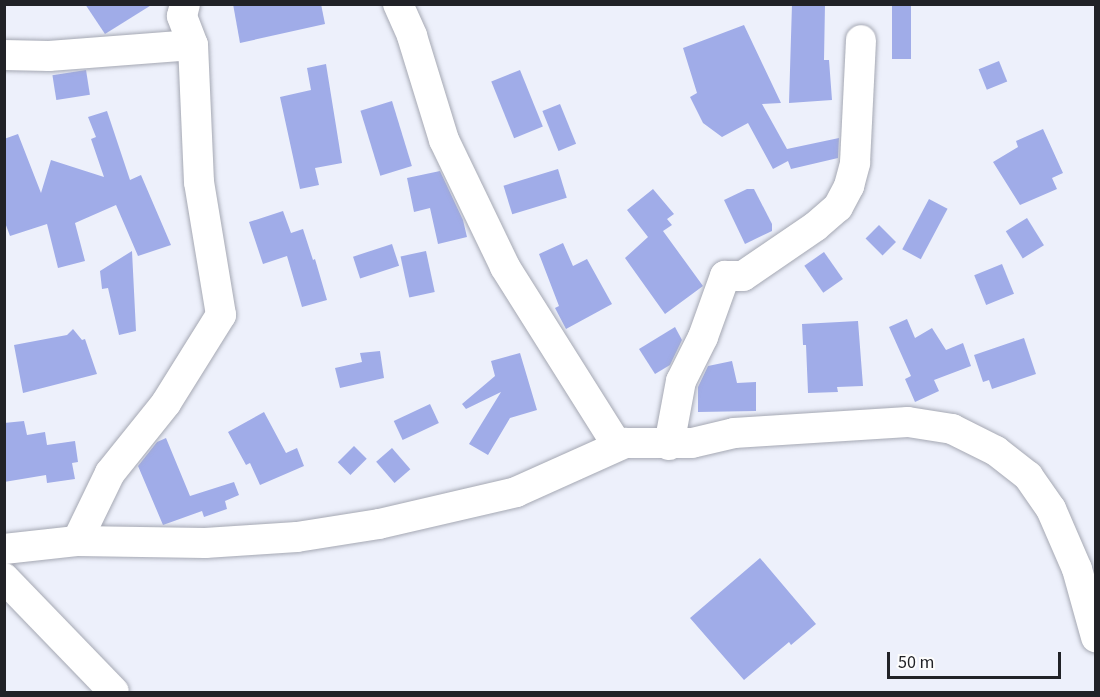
<!DOCTYPE html>
<style>
body{margin:0}
#map{position:relative;width:1100px;height:697px;overflow:hidden;background:#edf0fb;font-family:"Source Sans 3",sans-serif}
div>[style]{position:absolute}
.building>*{inset:0;background:#a0ace8;transform-origin:0 0}
.roads{filter:drop-shadow(0 0 2px #a5a8b3) drop-shadow(0 0 2px #a5a8b3)}
.minor>*{height:30px;margin:-15px;padding:0 15px;transform-origin:15px;border-radius:15px;background:#fff}
span{translate:-50% -50%;white-space:nowrap;text-align:center;line-height:1.15;-webkit-text-stroke:6px #fdfdfd;paint-order:stroke}
.frame{position:absolute;inset:0;border:6px solid #212227;pointer-events:none}
.scale{position:absolute;left:887px;top:652px;width:174px;height:27px;box-sizing:border-box;border:3px solid #212227;border-top:0;padding-left:8px;font-size:18px;line-height:21px;white-space:nowrap;color:#212227;-webkit-text-stroke:4px #fdfdfd;paint-order:stroke}
</style>
<div id="map">
<div class="building">
<i style="clip-path:polygon(85px 4px,153px 4px,105px 34px)"></i>
<i style="clip-path:polygon(233px 4px,321px 4px,325px 24px,240px 43px)"></i>
<i style="clip-path:polygon(792px 4px,825px 4px,824px 60px,829px 60px,832px 100px,789px 103px)"></i>
<i style="left:892px;top:4px;width:19px;height:55px"></i>
<i style="clip-path:polygon(744px 25px,781px 103px,762px 104px,787px 149px,839px 138px,838px 158px,791px 169px,788px 161px,773px 169px,748px 123px,722px 137px,703px 123px,690px 97px,697px 93px,683px 48px)"></i>
<i style="left:999px;top:61px;width:22px;height:22px;rotate:68deg"></i>
<i style="clip-path:polygon(326px 64px,342px 163px,315px 168px,319px 185px,300px 189px,280px 97px,311px 90px,307px 68px)"></i>
<i style="left:86px;top:70px;width:25px;height:34px;rotate:81deg"></i>
<i style="left:520px;top:70px;width:61px;height:31px;rotate:68deg"></i>
<i style="left:392px;top:101px;width:68px;height:33px;rotate:73deg"></i>
<i style="left:560px;top:104px;width:43px;height:19px;rotate:68deg"></i>
<i style="clip-path:polygon(107px 111px,130px 180px,141px 175px,171px 245px,138px 256px,116px 205px,75px 223px,85px 261px,58px 268px,47px 224px,10px 236px,4px 220px,4px 139px,18px 134px,41px 193px,51px 160px,104px 177px,91px 139px,96px 137px,88px 117px)"></i>
<i style="clip-path:polygon(1043px 129px,1063px 173px,1052px 178px,1057px 189px,1020px 205px,993px 162px,1018px 147px,1016px 141px)"></i>
<i style="left:558px;top:169px;width:30px;height:57px;rotate:73deg"></i>
<i style="clip-path:polygon(440px 171px,463px 220px,467px 237px,438px 244px,430px 208px,414px 212px,407px 178px)"></i>
<i style="clip-path:polygon(653px 189px,674px 214px,667px 219px,672px 225px,663px 231px,703px 286px,665px 314px,625px 258px,648px 237px,627px 210px)"></i>
<i style="clip-path:polygon(747px 189px,754px 189px,772px 224px,772px 231px,745px 244px,724px 200px)"></i>
<i style="left:929px;top:199px;width:21px;height:57px;rotate:28deg"></i>
<i style="clip-path:polygon(283px 211px,291px 233px,303px 229px,313px 260px,315px 259px,327px 300px,302px 307px,287px 256px,263px 264px,249px 222px)"></i>
<i style="left:1027px;top:218px;width:32px;height:25px;rotate:58deg"></i>
<i style="left:879px;top:225px;width:24px;height:19px;rotate:45deg"></i>
<i style="clip-path:polygon(563px 243px,573px 266px,587px 259px,612px 304px,566px 329px,555px 308px,559px 306px,539px 254px)"></i>
<i style="left:392px;top:244px;width:23px;height:41px;rotate:72deg"></i>
<i style="clip-path:polygon(132px 251px,136px 331px,119px 335px,108px 288px,102px 289px,100px 271px)"></i>
<i style="left:426px;top:251px;width:42px;height:26px;rotate:78deg"></i>
<i style="left:824px;top:252px;width:33px;height:24px;rotate:55deg"></i>
<i style="left:1002px;top:264px;width:32px;height:30px;rotate:68deg"></i>
<i style="clip-path:polygon(907px 319px,915px 338px,932px 328px,946px 350px,963px 343px,971px 366px,934px 380px,939px 391px,915px 402px,905px 379px,911px 376px,889px 327px)"></i>
<i style="clip-path:polygon(858px 321px,863px 386px,837px 387px,838px 392px,808px 393px,806px 345px,803px 345px,802px 324px)"></i>
<i style="clip-path:polygon(675px 327px,682px 340px,670px 365px,655px 374px,639px 349px)"></i>
<i style="clip-path:polygon(73px 329px,82px 340px,85px 339px,97px 374px,23px 393px,14px 345px,67px 335px)"></i>
<i style="clip-path:polygon(1024px 338px,1036px 374px,992px 389px,989px 380px,983px 382px,974px 355px)"></i>
<i style="clip-path:polygon(380px 351px,384px 378px,340px 388px,335px 368px,362px 362px,360px 353px)"></i>
<i style="clip-path:polygon(520px 353px,537px 410px,510px 418px,488px 455px,469px 444px,501px 392px,466px 409px,462px 404px,495px 376px,491px 361px)"></i>
<i style="clip-path:polygon(732px 361px,737px 383px,756px 382px,756px 411px,698px 412px,698px 387px,708px 366px)"></i>
<i style="left:430px;top:404px;width:21px;height:40px;rotate:65deg"></i>
<i style="clip-path:polygon(264px 412px,286px 453px,297px 448px,304px 466px,260px 485px,250px 463px,246px 465px,228px 432px)"></i>
<i style="clip-path:polygon(24px 421px,27px 435px,45px 432px,47px 445px,75px 441px,78px 462px,72px 463px,75px 479px,47px 483px,46px 475px,4px 482px,4px 423px)"></i>
<i style="clip-path:polygon(166px 438px,190px 496px,234px 482px,239px 495px,225px 501px,227px 509px,204px 517px,202px 511px,163px 525px,138px 466px,157px 442px)"></i>
<i style="left:354px;top:446px;width:18px;height:23px;rotate:45deg"></i>
<i style="left:392px;top:448px;width:28px;height:21px;rotate:49deg"></i>
<i style="clip-path:polygon(760px 558px,816px 624px,791px 645px,789px 642px,744px 680px,690px 618px)"></i>
</div>
<div class="roads">
<div class="minor">
<i style="left:398px;top:4px;width:35px;rotate:66deg"></i>
<i style="left:412px;top:36px;width:109px;rotate:72.9deg"></i>
<i style="left:444px;top:140px;width:141px;rotate:64.3deg"></i>
<i style="left:505px;top:267px;width:210px;rotate:57.8deg"></i>
<i style="left:4px;top:55px;width:45px;rotate:1.3deg"></i>
<i style="left:49px;top:56px;width:144px;rotate:-4.4deg"></i>
<i style="left:669px;top:445px;width:65px;rotate:-79.4deg"></i>
<i style="left:681px;top:381px;width:49px;rotate:-63.4deg"></i>
<i style="left:703px;top:337px;width:65px;rotate:-70.2deg"></i>
<i style="left:725px;top:276px;width:18px"></i>
<i style="left:743px;top:276px;width:88px;rotate:-34.4deg"></i>
<i style="left:816px;top:226px;width:29px;rotate:-41deg"></i>
<i style="left:838px;top:207px;width:24px;rotate:-62deg"></i>
<i style="left:849px;top:186px;width:24px;rotate:-75deg"></i>
<i style="left:855px;top:163px;width:123px;rotate:-87.2deg"></i>
<i style="left:77px;top:541px;width:76px;rotate:-64.1deg"></i>
<i style="left:110px;top:473px;width:90px;rotate:-51.3deg"></i>
<i style="left:166px;top:403px;width:104px;rotate:-58deg"></i>
<i style="left:221px;top:315px;width:135px;rotate:-99.4deg"></i>
<i style="left:199px;top:182px;width:137px;rotate:-92.5deg"></i>
<i style="left:193px;top:45px;width:31px;rotate:-111deg"></i>
<i style="left:182px;top:16px;width:12px;rotate:-76deg"></i>
<i style="left:4px;top:549px;width:73px;rotate:-6.3deg"></i>
<i style="left:77px;top:541px;width:128px;rotate:0.9deg"></i>
<i style="left:205px;top:543px;width:92px;rotate:-3.7deg"></i>
<i style="left:297px;top:537px;width:83px;rotate:-9deg"></i>
<i style="left:379px;top:524px;width:141px;rotate:-13.1deg"></i>
<i style="left:516px;top:492px;width:120px;rotate:-24.2deg"></i>
<i style="left:625px;top:443px;width:67px"></i>
<i style="left:692px;top:443px;width:43px;rotate:-13.4deg"></i>
<i style="left:734px;top:433px;width:174px;rotate:-3.6deg"></i>
<i style="left:908px;top:422px;width:45px;rotate:9deg"></i>
<i style="left:952px;top:429px;width:49px;rotate:26.6deg"></i>
<i style="left:996px;top:451px;width:41px;rotate:38deg"></i>
<i style="left:1028px;top:476px;width:40px;rotate:55.1deg"></i>
<i style="left:1051px;top:509px;width:65px;rotate:66.6deg"></i>
<i style="left:1077px;top:569px;width:71px;rotate:74.4deg"></i>
<i style="left:4px;top:578px;width:158px;rotate:46deg"></i>
</div>
</div>
<div class="frame"></div>
<div class="scale">50 m</div>
</div>
